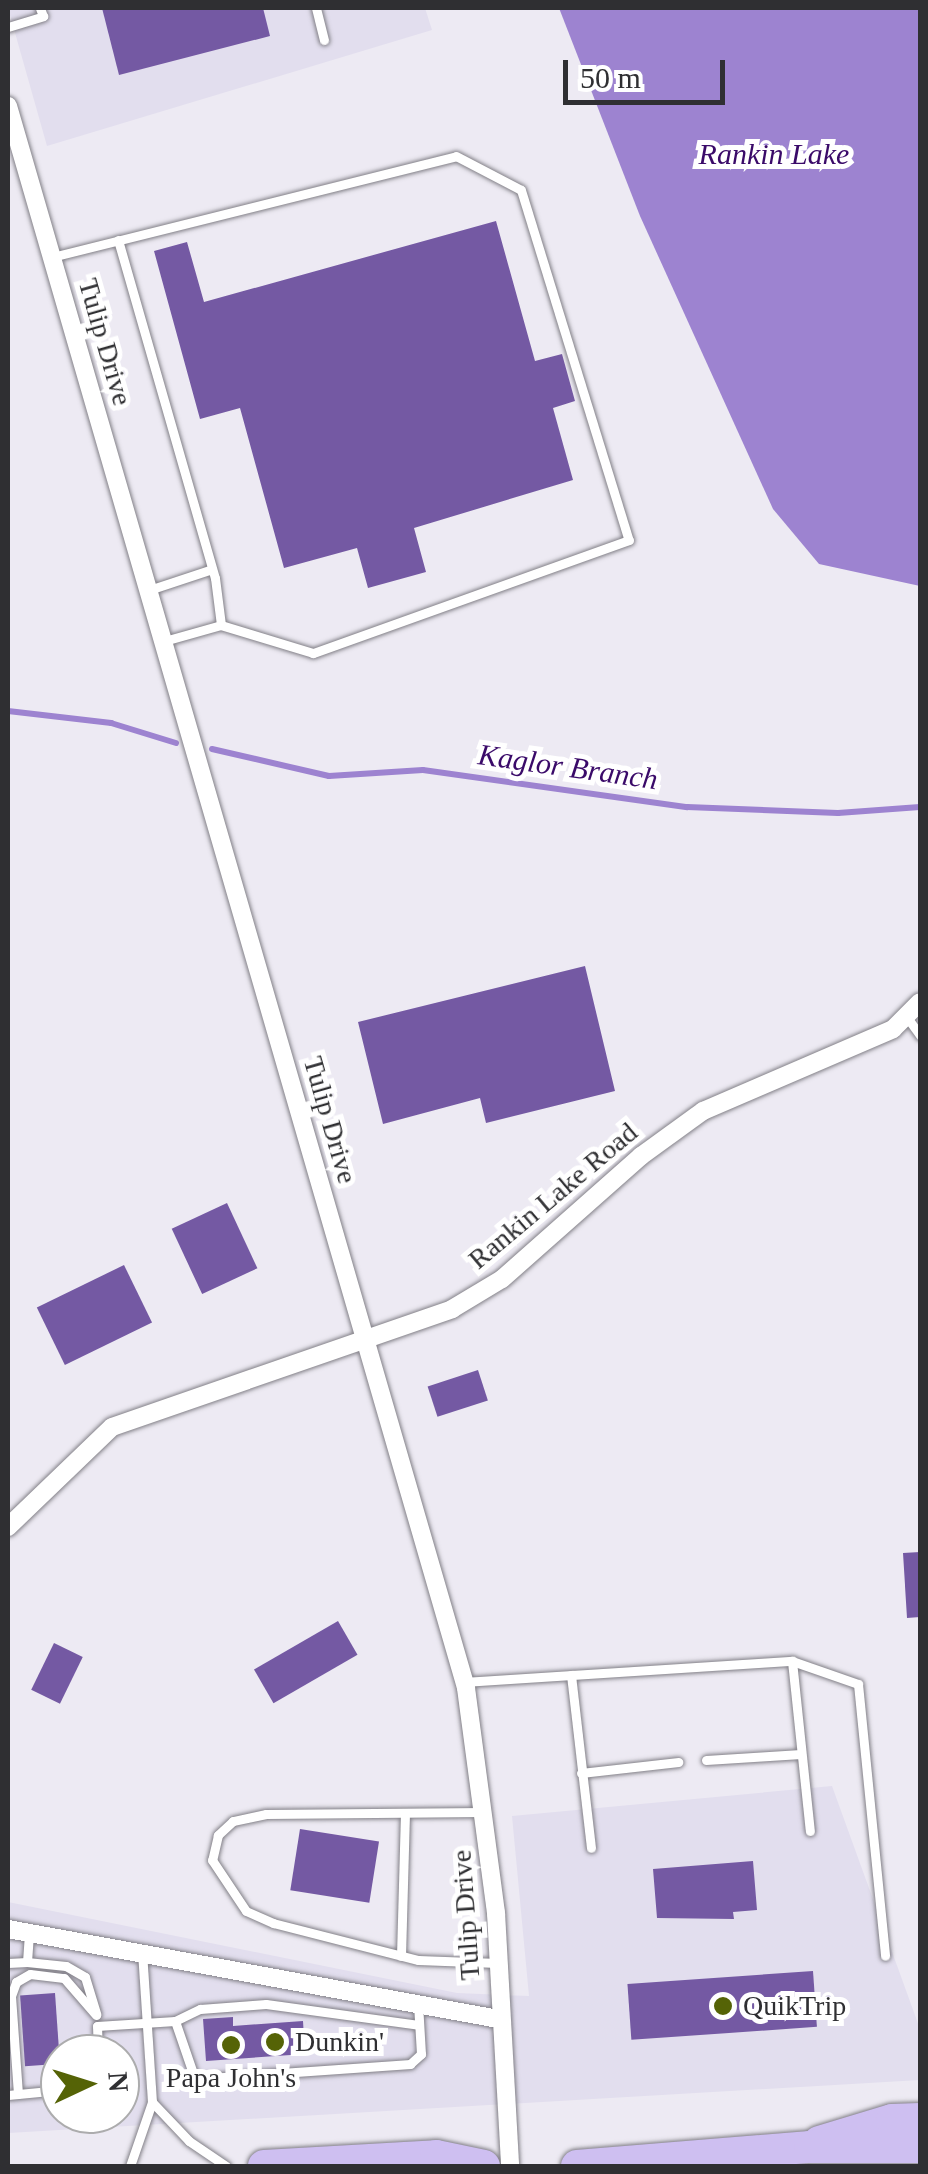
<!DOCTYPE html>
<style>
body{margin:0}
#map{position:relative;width:928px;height:2174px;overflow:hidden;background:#edeaf3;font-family:"Times New Roman",serif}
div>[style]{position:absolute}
.built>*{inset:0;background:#e2deee}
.water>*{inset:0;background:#9d83d0}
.stream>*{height:6px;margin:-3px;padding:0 3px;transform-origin:3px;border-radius:3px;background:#9d83d0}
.building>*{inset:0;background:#7459a3;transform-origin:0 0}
.roads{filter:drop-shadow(0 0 2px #828087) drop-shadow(0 0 2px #828087)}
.lane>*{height:9px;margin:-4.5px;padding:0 4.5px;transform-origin:4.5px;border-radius:4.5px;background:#fff}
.street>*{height:18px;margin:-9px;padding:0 9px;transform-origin:9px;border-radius:9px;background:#fff}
.highway>*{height:32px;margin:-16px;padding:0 16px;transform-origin:16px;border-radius:16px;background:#cebff1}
.dots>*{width:28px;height:28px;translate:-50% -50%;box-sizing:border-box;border:5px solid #fff;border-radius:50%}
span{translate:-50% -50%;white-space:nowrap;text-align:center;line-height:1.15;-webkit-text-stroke:10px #fff;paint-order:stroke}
.street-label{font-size:28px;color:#2f2f32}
.poi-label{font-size:28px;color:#2f2f32}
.left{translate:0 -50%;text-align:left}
.water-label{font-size:30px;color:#3a0a69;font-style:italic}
.frame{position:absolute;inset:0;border:10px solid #2f2f32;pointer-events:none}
.north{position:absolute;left:40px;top:2034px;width:100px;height:100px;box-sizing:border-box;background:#fff;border:2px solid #acacad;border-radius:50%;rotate:86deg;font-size:28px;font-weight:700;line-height:40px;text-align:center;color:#2f2f32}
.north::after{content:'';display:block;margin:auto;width:35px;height:45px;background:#556306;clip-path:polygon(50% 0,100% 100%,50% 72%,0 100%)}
.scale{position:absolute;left:563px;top:60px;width:162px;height:45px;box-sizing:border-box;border:5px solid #2f2f32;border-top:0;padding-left:12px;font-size:30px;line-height:35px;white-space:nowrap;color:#2f2f32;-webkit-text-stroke:8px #fff;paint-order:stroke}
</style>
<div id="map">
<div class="built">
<i style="clip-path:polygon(8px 8px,425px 8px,432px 30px,47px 146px)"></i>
<i style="clip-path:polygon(evenodd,832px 1786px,920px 2029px,920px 2080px,8px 2133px,8px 1902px,457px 1993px,529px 1996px,512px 1816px,832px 1786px,60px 2054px,120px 2054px,120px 2114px,60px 2114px,60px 2054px)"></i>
</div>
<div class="water">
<i style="clip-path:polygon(559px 8px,920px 8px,920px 586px,819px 564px,773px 509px,640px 216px)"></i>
</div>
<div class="stream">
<i style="left:8px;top:711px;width:104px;rotate:6.6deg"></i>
<i style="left:111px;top:723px;width:68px;rotate:17.1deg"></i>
<i style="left:212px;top:749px;width:120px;rotate:13deg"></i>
<i style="left:329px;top:776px;width:94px;rotate:-3.7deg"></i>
<i style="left:423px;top:770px;width:267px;rotate:8deg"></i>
<i style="left:687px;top:807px;width:151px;rotate:2.3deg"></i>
<i style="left:838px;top:813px;width:82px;rotate:-4.2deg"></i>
</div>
<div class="building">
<i style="clip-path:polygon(102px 8px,263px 8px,270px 36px,119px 75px)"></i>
<i style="clip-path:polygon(496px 221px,535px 361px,562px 354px,575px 401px,553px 408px,573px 480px,414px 528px,426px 572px,368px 588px,357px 548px,284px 568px,240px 408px,200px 419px,154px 251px,187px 242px,204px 302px)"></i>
<i style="clip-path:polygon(585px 966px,615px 1091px,486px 1123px,480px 1098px,383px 1124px,358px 1022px)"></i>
<i style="left:227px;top:1203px;width:72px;height:61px;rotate:65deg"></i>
<i style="left:124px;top:1265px;width:64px;height:97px;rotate:64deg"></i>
<i style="left:478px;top:1370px;width:32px;height:53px;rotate:72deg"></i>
<i style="clip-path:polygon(920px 1552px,920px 1617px,907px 1618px,903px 1553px)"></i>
<i style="left:338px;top:1621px;width:39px;height:97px;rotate:60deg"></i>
<i style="left:54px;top:1643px;width:32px;height:52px;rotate:26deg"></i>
<i style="left:300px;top:1829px;width:80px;height:62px;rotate:9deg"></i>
<i style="clip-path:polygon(753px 1861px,757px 1910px,733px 1912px,734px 1919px,657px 1918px,653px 1869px)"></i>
<i style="left:813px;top:1971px;width:56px;height:186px;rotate:86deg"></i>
<i style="left:55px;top:1993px;width:71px;height:35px;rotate:86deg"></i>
<i style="clip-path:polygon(233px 2017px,233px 2026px,303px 2021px,305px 2054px,206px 2061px,203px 2019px)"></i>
</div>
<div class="roads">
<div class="lane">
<i style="left:316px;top:8px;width:33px;rotate:76deg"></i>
<i style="left:8px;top:27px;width:37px;rotate:-17deg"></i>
<i style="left:43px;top:16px;width:9px;rotate:-111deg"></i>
<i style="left:118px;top:240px;width:352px;rotate:74deg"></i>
<i style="left:215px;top:578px;width:47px;rotate:82.7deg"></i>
<i style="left:52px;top:257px;width:416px;rotate:-14deg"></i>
<i style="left:456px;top:156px;width:73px;rotate:27.6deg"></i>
<i style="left:521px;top:190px;width:366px;rotate:72.9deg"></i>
<i style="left:629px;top:540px;width:336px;rotate:160.3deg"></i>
<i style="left:313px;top:653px;width:96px;rotate:-163.1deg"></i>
<i style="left:221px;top:625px;width:59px;rotate:164.3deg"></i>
<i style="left:149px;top:590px;width:66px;rotate:-18.4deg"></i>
<i style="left:909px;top:1020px;width:19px;rotate:54deg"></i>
<i style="left:792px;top:1661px;width:70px;rotate:19.2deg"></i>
<i style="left:858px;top:1684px;width:273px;rotate:84.3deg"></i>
<i style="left:571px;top:1675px;width:174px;rotate:83.4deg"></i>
<i style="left:464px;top:1682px;width:329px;rotate:-3.7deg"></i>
<i style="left:792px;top:1661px;width:171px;rotate:84deg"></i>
<i style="left:706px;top:1760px;width:95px;rotate:-3.6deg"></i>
<i style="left:581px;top:1773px;width:98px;rotate:-6.5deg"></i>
<i style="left:483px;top:1812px;width:217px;rotate:179.5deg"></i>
<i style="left:266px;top:1814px;width:34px;rotate:168deg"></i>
<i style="left:233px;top:1821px;width:21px;rotate:137deg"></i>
<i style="left:218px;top:1835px;width:26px;rotate:103deg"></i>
<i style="left:212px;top:1860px;width:61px;rotate:56.3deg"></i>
<i style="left:246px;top:1911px;width:30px;rotate:24deg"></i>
<i style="left:273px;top:1923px;width:150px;rotate:14.3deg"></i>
<i style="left:418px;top:1960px;width:80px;rotate:2.1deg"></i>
<i style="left:401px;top:1956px;width:139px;rotate:-88.4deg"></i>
<i style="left:27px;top:1962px;width:39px;rotate:6deg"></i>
<i style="left:66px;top:1966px;width:22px;rotate:30deg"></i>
<i style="left:85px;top:1977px;width:39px;rotate:73deg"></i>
<i style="left:8px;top:1963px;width:19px;rotate:-3deg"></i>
<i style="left:27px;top:1962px;width:29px;rotate:-86deg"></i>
<i style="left:175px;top:2021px;width:28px;rotate:-26deg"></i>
<i style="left:200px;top:2009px;width:66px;rotate:-4.3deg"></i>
<i style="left:266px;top:2004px;width:154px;rotate:7.8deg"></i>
<i style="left:98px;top:2054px;width:28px;rotate:-92deg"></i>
<i style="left:97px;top:2026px;width:78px;rotate:-3.7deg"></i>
<i style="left:175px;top:2021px;width:61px;rotate:71deg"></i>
<i style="left:195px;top:2079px;width:216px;rotate:-4deg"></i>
<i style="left:410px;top:2064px;width:15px;rotate:-42deg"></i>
<i style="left:421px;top:2054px;width:50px;rotate:-93.4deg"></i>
<i style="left:18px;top:2094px;width:98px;rotate:-94.1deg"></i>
<i style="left:11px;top:1996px;width:15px;rotate:-70deg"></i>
<i style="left:16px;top:1982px;width:16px;rotate:-30deg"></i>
<i style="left:30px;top:1974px;width:34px;rotate:7deg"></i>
<i style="left:64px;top:1978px;width:49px;rotate:49.1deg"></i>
<i style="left:8px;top:2095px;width:52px;rotate:-5.5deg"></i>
<i style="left:152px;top:2102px;width:54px;rotate:46.5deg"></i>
<i style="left:189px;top:2141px;width:45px;rotate:34deg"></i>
<i style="left:130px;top:2166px;width:68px;rotate:-71deg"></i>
<i style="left:152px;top:2102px;width:149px;rotate:-93.8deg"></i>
</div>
<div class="street">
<i style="left:8px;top:106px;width:1647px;rotate:73.85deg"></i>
<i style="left:466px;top:1688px;width:227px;rotate:82.4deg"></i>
<i style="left:496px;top:1913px;width:253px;rotate:86.8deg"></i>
<i style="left:8px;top:1527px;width:144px;rotate:-43.9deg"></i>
<i style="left:112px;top:1427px;width:360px;rotate:-19.1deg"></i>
<i style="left:452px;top:1309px;width:58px;rotate:-31deg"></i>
<i style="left:502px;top:1279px;width:186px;rotate:-41.5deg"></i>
<i style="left:641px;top:1156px;width:77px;rotate:-36deg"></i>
<i style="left:703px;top:1111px;width:207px;rotate:-23.3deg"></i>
<i style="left:893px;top:1029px;width:38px;rotate:-45deg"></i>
<i style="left:8px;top:1929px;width:499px;rotate:10.4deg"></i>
</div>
<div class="highway">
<i style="left:819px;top:2142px;width:76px;rotate:-16.8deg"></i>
<i style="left:892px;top:2120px;width:28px;rotate:-2deg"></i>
<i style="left:264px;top:2166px;width:172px;rotate:-3.3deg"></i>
<i style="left:436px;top:2156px;width:49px;rotate:11.8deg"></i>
<i style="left:577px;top:2166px;width:234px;rotate:-4.7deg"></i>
<i style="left:810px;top:2147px;width:110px"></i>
</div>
</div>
<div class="dots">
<i style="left:723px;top:2006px;background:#556306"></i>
<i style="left:275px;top:2042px;background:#556306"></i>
<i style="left:231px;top:2045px;background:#556306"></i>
</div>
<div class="street-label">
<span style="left:105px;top:342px;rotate:74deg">Tulip Drive</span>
<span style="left:330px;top:1120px;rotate:74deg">Tulip Drive</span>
<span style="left:553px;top:1196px;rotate:-40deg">Rankin Lake Road</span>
<span style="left:466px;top:1915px;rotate:-94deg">Tulip Drive</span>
</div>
<div class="poi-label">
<span class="left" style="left:743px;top:2006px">QuikTrip</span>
<span class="left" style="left:295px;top:2042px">Dunkin'</span>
<span style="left:231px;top:2078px">Papa John's</span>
</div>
<div class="water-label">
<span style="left:774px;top:154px">Rankin Lake</span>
<span style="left:568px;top:767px;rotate:8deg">Kaglor Branch</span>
</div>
<div class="frame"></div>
<div class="north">N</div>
<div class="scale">50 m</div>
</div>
